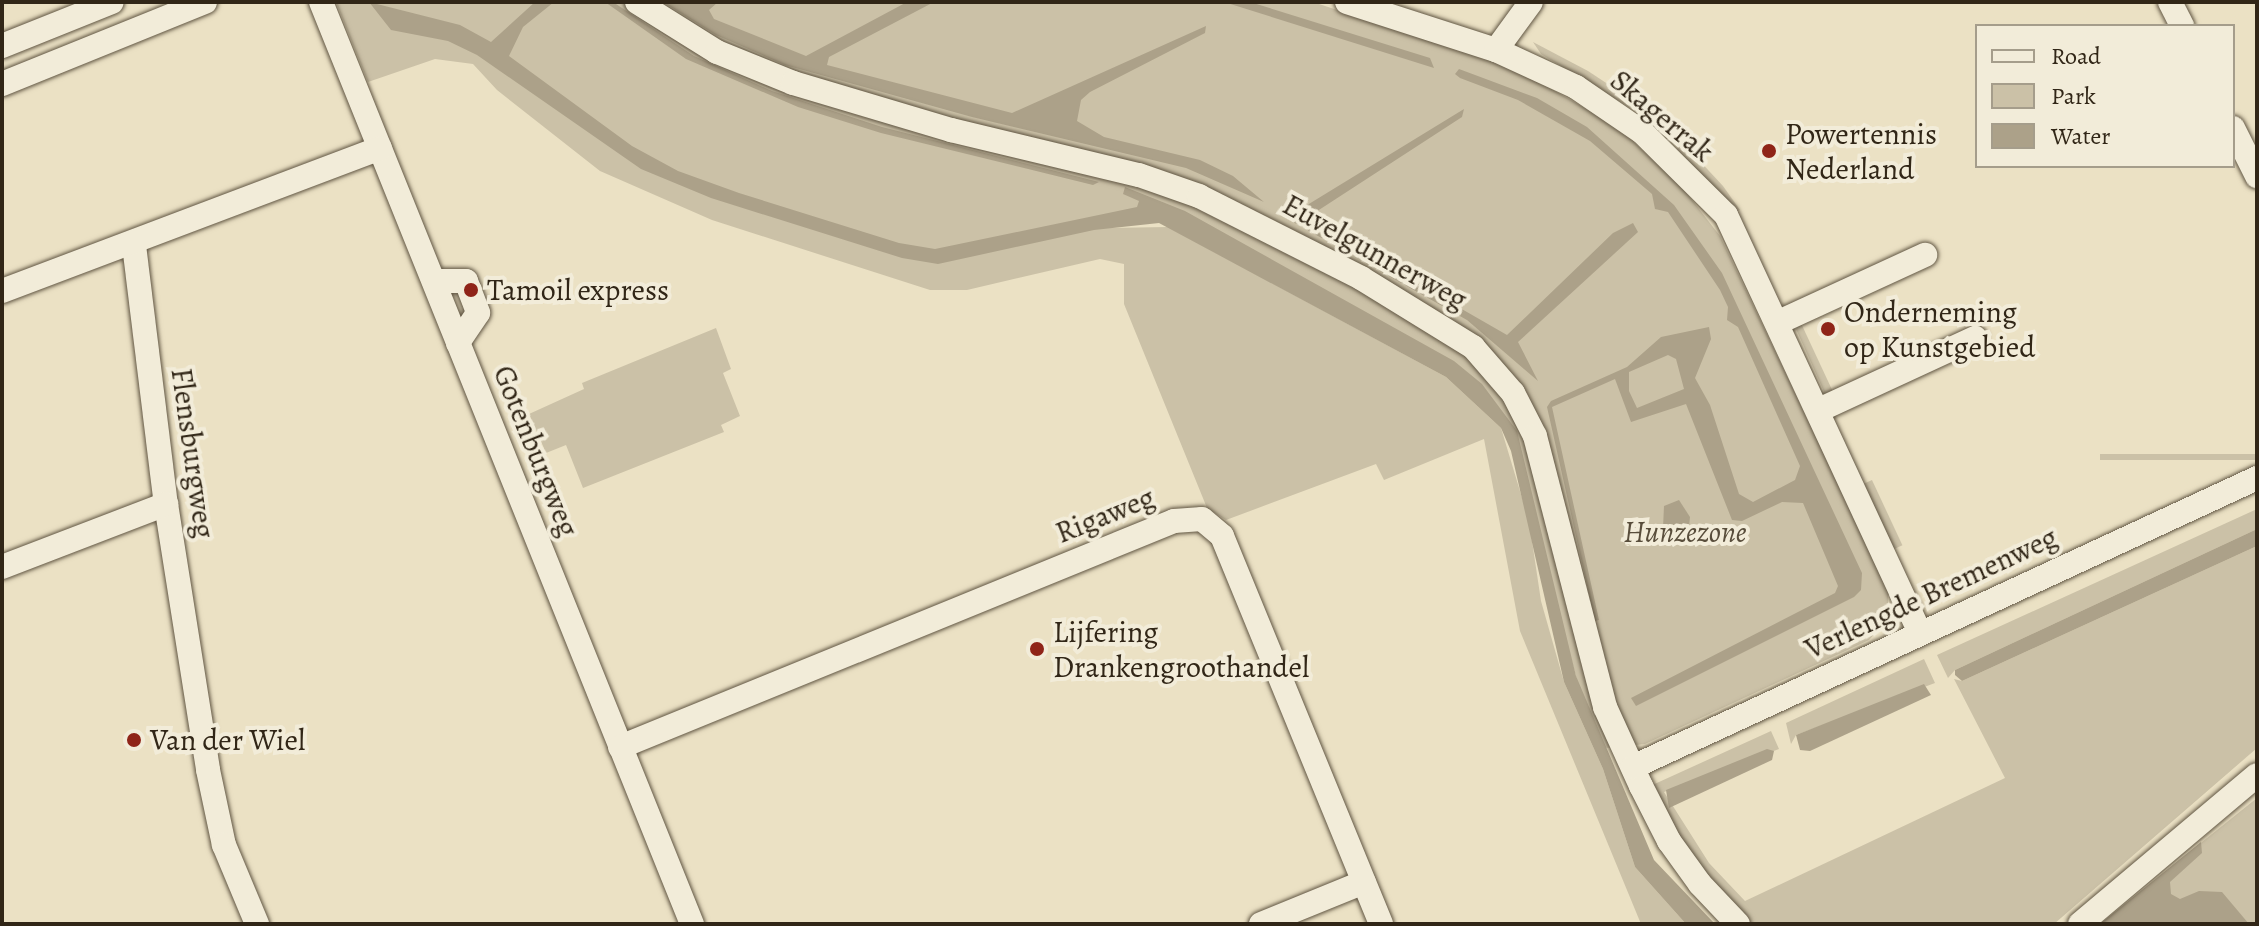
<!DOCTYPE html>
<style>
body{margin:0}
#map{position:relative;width:2259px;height:926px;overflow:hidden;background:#ebe1c4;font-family:Alegreya,serif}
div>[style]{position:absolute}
.green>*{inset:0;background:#cbc1a7;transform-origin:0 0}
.water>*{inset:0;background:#aca189}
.roads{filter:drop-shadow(0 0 2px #605542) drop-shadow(0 0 2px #605542)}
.minor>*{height:24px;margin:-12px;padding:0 12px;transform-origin:12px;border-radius:12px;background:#f2ecd9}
.dots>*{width:22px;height:22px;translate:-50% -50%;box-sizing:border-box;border:4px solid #f2ecd9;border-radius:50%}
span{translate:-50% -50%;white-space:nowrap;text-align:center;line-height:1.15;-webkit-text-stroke:8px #f2ecd9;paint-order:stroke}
.street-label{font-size:30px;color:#312617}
.poi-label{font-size:30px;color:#312617}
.left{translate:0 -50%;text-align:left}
.park-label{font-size:30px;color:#584d3b;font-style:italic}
.frame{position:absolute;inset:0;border:4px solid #312617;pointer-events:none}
.legend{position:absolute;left:1975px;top:24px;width:260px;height:144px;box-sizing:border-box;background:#f2ecd9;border:2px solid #a59d8b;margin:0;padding:10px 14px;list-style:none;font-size:24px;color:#312617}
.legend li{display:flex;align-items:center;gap:16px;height:40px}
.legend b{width:40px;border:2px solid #a59d8b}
</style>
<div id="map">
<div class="green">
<i style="clip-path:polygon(336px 2px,1313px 2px,1518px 70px,1618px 127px,1685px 191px,1720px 236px,1888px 588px,1888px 619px,1869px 640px,1645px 744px,1596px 749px,1510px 437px,1455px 379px,1159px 219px,1105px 228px,1168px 227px,1446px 377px,1501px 428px,1529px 521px,1541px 601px,1564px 682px,1603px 769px,1635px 867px,1686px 924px,1641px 924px,1520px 631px,1484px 439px,1384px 480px,1376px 464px,1226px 520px,1207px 508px,1124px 304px,1124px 264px,1100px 259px,967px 290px,930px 290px,712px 220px,600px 171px,497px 90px,473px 64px,435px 59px,368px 82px)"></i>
<i style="clip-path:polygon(1533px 42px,1588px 71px,1647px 110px,1639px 113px,1541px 54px)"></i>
<i style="clip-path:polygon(1682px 142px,1723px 186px,1740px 210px,1735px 212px,1677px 149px)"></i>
<i style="clip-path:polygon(1800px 321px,1834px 394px,1826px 396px,1796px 329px)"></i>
<i style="clip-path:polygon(716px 328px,731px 369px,723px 373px,740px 416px,721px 425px,724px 432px,583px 488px,566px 445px,546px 453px,529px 414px,584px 389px,582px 383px)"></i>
<i style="left:2257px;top:454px;width:6px;height:157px;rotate:90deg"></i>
<i style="left:1872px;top:480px;width:72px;height:9px;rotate:65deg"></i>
<i style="clip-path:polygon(2257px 509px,2257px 529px,1955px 670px,1948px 678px,1937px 655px)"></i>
<i style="clip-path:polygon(2257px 546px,2257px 748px,2054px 924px,1747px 924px,1704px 880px,1648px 787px,1771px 731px,1779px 749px,1664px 792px,1709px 863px,1745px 901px,2005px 778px,1954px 679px,1962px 681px)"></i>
<i style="clip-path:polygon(1924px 659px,1935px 683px,1796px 735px,1791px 744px,1786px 723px)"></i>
<i style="clip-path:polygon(2257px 798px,2257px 924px,2106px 924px,2202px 842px)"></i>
</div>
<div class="water">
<i style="clip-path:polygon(369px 2px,460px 25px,491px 42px,535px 2px,554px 2px,523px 27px,509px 56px,632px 146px,678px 171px,739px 193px,899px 243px,935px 249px,1137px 207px,1139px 201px,1123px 194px,1125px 187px,1185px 211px,1454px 361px,1482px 384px,1517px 431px,1576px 676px,1654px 860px,1715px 924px,1686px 924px,1635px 867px,1603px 769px,1564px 682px,1511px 451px,1501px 428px,1446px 377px,1159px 223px,1094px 230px,938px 264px,902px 258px,711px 198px,641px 169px,477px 55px,448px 41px,391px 30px)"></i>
<i style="clip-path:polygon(605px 2px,613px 2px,694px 56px,772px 91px,882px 127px,1099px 182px,1093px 185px,881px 133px,798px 107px,686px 59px)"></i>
<i style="clip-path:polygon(663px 2px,718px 2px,709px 10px,714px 19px,806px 56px,907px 2px,934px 2px,829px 57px,827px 65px,1012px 113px,1206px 26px,1205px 33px,1090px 92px,1081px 100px,1077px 121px,1104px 137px,1200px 160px,1233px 176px,1264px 202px,1186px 168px,972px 117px,785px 65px,716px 35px)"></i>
<i style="clip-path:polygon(1224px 2px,1250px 2px,1430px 58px,1434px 68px)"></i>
<i style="clip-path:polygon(evenodd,1459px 69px,1537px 98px,1587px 127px,1674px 205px,1722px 273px,1862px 573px,1861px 590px,1854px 597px,1636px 706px,1631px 698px,1835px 593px,1838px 586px,1803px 503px,1782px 502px,1742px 521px,1732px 520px,1686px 404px,1631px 422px,1615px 379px,1552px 407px,1599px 620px,1595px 621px,1547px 407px,1551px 401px,1627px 367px,1661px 337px,1709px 327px,1711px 339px,1695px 378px,1710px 405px,1739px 494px,1753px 502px,1795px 480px,1800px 466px,1738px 327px,1727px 320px,1728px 307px,1720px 290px,1668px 212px,1655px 209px,1652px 194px,1590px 141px,1518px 100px,1460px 78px,1455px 74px,1459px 69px,1668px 355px,1676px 359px,1684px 389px,1637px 408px,1629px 391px,1629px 372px,1668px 355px)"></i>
<i style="clip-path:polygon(1464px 109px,1462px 117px,1305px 219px,1507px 335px,1613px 233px,1633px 223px,1638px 232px,1518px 342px,1538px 381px,1467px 320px,1286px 218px)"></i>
<i style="clip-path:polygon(1679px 500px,1690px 517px,1688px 537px,1681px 544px,1668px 542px,1663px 528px,1664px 506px)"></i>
<i style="clip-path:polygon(2257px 529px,2257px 546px,1962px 681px,1955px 675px,1955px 670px)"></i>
<i style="clip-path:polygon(1924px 684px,1931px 695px,1810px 751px,1800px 750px,1796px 735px)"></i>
<i style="clip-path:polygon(1767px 749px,1774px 751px,1772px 760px,1669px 808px,1666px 790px)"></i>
<i style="clip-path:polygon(2201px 842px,2202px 853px,2170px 882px,2171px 894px,2180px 899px,2199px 891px,2222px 892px,2249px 924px,2100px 924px)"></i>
</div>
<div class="roads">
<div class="minor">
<i style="left:321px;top:2px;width:994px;rotate:68.08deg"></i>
<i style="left:637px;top:2px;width:94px;rotate:32deg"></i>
<i style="left:717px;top:52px;width:82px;rotate:22.2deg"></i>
<i style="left:793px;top:83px;width:165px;rotate:16.6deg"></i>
<i style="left:951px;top:130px;width:193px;rotate:13.5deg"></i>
<i style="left:1139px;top:175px;width:64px;rotate:19.3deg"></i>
<i style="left:1199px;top:196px;width:182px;rotate:26.8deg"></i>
<i style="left:1361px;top:278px;width:132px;rotate:31.6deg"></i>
<i style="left:1473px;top:347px;width:61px;rotate:49deg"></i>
<i style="left:1513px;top:393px;width:48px;rotate:62.9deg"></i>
<i style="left:1535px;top:436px;width:280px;rotate:75.5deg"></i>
<i style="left:1605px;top:707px;width:87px;rotate:65.5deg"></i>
<i style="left:1641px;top:786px;width:62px;rotate:63deg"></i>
<i style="left:1669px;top:841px;width:53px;rotate:54.2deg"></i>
<i style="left:1700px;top:884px;width:55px;rotate:46.5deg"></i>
<i style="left:1347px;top:2px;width:157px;rotate:17.9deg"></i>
<i style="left:1496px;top:50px;width:88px;rotate:24.8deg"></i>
<i style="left:1576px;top:87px;width:80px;rotate:34.3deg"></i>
<i style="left:1642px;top:132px;width:118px;rotate:44.7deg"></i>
<i style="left:1726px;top:215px;width:460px;rotate:65.1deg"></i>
<i style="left:2170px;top:2px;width:27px;rotate:63deg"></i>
<i style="left:2px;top:46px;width:118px;rotate:-21.8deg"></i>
<i style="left:1496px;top:50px;width:59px;rotate:-53.9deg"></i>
<i style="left:2px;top:84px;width:219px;rotate:-22deg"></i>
<i style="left:2233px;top:128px;width:54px;rotate:63.4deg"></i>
<i style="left:134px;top:245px;width:261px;rotate:83deg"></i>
<i style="left:166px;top:504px;width:269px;rotate:81deg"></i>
<i style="left:208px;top:770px;width:77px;rotate:78deg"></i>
<i style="left:224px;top:845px;width:86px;rotate:67.3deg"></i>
<i style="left:434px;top:281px;width:32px"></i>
<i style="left:466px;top:281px;width:34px;rotate:69deg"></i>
<i style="left:478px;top:313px;width:36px;rotate:124deg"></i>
<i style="left:2px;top:291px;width:404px;rotate:-20.7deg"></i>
<i style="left:1779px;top:322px;width:161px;rotate:-24.7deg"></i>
<i style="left:1819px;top:410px;width:172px;rotate:-24.8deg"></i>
<i style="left:2px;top:567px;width:176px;rotate:-21deg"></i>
<i style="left:620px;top:747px;width:598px;rotate:-22.19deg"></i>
<i style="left:1174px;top:521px;width:28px;rotate:-4deg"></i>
<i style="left:1202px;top:519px;width:26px;rotate:40deg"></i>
<i style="left:1222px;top:536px;width:419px;rotate:67.7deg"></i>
<i style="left:1633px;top:767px;width:688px;rotate:-24.85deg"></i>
<i style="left:1261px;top:924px;width:111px;rotate:-22.2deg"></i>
<i style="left:2080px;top:924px;width:231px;rotate:-40.1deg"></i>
</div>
</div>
<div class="dots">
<i style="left:1769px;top:151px;background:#8f2418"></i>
<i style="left:471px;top:290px;background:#8f2418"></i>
<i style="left:1828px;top:329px;background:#8f2418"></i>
<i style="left:1037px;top:649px;background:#8f2418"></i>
<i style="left:134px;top:740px;background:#8f2418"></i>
</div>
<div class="street-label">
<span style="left:1662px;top:116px;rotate:40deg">Skagerrak</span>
<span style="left:1375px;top:252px;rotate:29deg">Euvelgunnerweg</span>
<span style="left:536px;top:451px;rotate:68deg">Gotenburgweg</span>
<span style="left:193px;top:453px;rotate:82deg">Flensburgweg</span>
<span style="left:1105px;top:515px;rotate:-22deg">Rigaweg</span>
<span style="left:1931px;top:593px;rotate:-25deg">Verlengde Bremenweg</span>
</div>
<div class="poi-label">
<span class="left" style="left:1785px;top:151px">Powertennis<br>Nederland</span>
<span class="left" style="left:487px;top:290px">Tamoil express</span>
<span class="left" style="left:1844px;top:329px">Onderneming<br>op Kunstgebied</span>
<span class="left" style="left:1053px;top:649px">Lijfering<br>Drankengroothandel</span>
<span class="left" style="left:150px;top:740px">Van der Wiel</span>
</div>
<div class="park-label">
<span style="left:1685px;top:532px">Hunzezone</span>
</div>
<div class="frame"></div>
<ul class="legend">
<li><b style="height:10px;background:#f2ecd9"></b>Road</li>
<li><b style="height:22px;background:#cbc1a7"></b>Park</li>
<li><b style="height:22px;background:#aca189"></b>Water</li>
</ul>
</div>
